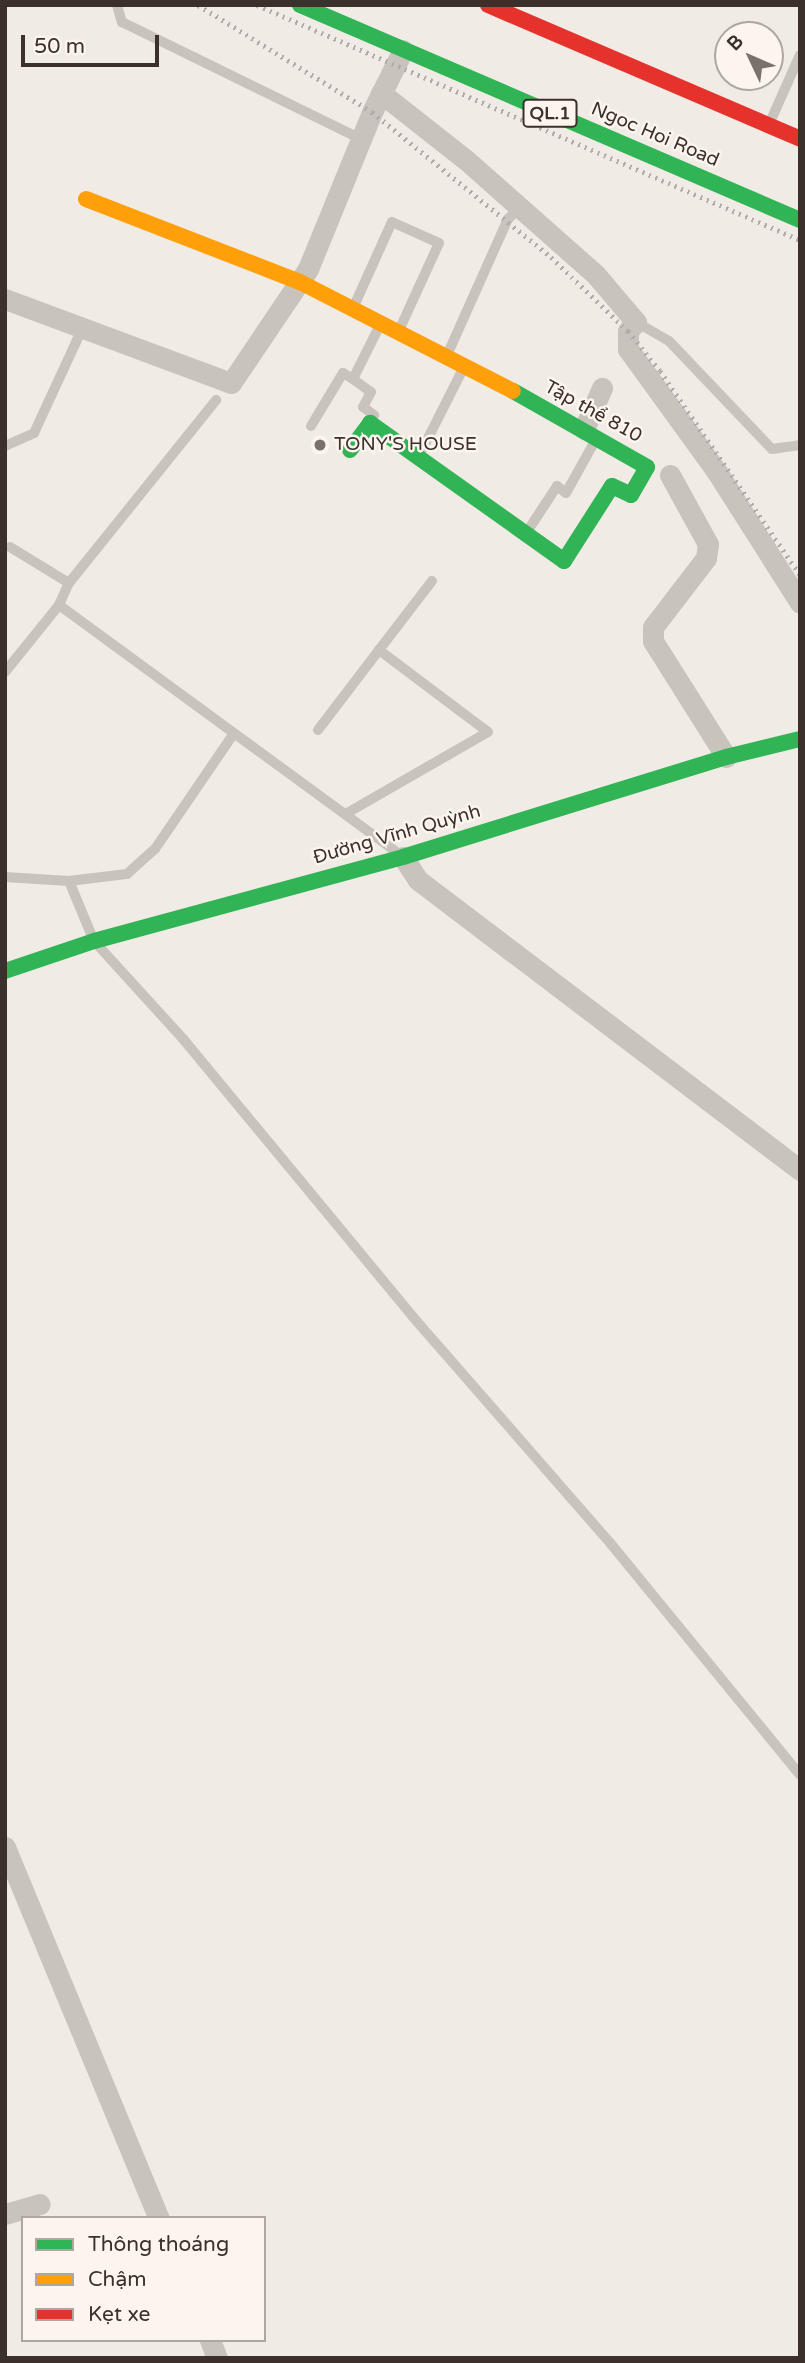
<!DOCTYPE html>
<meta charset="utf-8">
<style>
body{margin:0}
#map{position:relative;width:805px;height:2363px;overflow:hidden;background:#f0ebe5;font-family:"Varela Round",sans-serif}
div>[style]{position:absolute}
.lane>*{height:10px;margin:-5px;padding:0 5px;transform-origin:5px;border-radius:5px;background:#c9c3be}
.street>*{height:21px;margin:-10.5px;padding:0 10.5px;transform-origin:10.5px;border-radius:10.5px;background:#c9c3be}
.fast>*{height:16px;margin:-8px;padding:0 8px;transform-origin:8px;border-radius:8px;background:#30b455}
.slow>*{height:16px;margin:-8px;padding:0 8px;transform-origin:8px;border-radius:8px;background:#ff9f0a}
.jam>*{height:16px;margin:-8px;padding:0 8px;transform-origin:8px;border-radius:8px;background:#e5322d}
.rail>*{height:5px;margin-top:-2.5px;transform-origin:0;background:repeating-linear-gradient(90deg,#b1aca8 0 2px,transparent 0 7px)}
.dots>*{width:19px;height:19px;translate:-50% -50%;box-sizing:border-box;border:4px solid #fbf5ee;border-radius:50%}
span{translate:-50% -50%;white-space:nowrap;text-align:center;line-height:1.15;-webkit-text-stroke:5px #fbf5ee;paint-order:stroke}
.shield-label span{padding:2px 5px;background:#fbf5ee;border:2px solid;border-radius:5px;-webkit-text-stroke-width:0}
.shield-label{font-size:18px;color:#3b302b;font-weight:700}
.street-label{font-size:19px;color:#3b302b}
.poi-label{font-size:19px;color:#3b302b}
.left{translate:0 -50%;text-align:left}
.frame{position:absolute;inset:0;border:7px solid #3b302b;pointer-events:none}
.legend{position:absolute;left:21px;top:2216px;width:245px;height:126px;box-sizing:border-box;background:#fbf5ee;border:2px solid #aea6a0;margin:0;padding:9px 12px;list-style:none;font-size:21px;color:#3b302b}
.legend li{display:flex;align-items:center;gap:14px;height:35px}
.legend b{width:35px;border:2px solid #aea6a0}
.north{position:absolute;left:714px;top:21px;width:70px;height:70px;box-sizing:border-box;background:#fbf5ee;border:2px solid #aea6a0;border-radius:50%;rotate:314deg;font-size:19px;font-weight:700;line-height:28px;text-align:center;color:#3b302b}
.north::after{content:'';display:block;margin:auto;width:24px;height:32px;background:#7a716c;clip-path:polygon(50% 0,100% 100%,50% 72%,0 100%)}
.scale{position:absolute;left:21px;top:35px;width:138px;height:32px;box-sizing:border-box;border:4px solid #3b302b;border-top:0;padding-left:9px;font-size:21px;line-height:24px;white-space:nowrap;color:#3b302b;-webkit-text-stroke:5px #fbf5ee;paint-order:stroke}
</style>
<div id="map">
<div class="lane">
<i style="left:117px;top:5px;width:18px;rotate:74deg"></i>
<i style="left:122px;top:22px;width:266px;rotate:26.1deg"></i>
<i style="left:771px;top:120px;width:71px;rotate:-66deg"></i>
<i style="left:354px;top:306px;width:92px;rotate:-65.7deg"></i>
<i style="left:392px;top:222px;width:51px;rotate:24.1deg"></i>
<i style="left:439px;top:243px;width:94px;rotate:114.6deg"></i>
<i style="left:636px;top:322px;width:38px;rotate:30deg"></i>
<i style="left:669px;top:341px;width:149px;rotate:46.4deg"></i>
<i style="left:772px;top:449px;width:28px;rotate:-8deg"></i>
<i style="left:448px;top:353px;width:147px;rotate:-65.9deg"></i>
<i style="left:508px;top:219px;width:16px;rotate:-43deg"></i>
<i style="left:353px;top:379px;width:22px;rotate:36deg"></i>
<i style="left:371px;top:392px;width:17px;rotate:118deg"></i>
<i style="left:363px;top:407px;width:14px;rotate:36deg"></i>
<i style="left:311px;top:426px;width:62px;rotate:-58.9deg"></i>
<i style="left:343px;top:373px;width:12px;rotate:31deg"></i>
<i style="left:353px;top:379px;width:60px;rotate:-63.4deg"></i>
<i style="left:5px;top:446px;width:32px;rotate:-24deg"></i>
<i style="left:34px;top:433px;width:115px;rotate:-65.2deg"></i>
<i style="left:419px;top:456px;width:100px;rotate:-63.2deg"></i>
<i style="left:527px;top:532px;width:55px;rotate:-56.9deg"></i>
<i style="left:557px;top:486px;width:11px;rotate:38deg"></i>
<i style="left:566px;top:493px;width:62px;rotate:-60.9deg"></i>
<i style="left:10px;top:547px;width:69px;rotate:31.4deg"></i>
<i style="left:59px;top:605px;width:420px;rotate:36.2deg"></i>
<i style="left:379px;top:650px;width:87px;rotate:-52.5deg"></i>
<i style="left:5px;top:672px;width:86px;rotate:-51.1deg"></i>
<i style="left:59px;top:605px;width:24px;rotate:-66deg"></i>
<i style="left:69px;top:583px;width:235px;rotate:-51.2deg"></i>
<i style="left:318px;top:730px;width:101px;rotate:-52.7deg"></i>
<i style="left:379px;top:650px;width:136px;rotate:37deg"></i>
<i style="left:488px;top:732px;width:163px;rotate:150.1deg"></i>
<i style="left:5px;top:877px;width:64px;rotate:3.6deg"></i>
<i style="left:69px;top:881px;width:65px;rotate:67.4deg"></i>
<i style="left:94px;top:941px;width:134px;rotate:47.7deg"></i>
<i style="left:184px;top:1040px;width:359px;rotate:50.4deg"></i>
<i style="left:413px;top:1317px;width:301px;rotate:48.9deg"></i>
<i style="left:611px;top:1544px;width:298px;rotate:50.7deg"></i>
<i style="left:69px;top:881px;width:58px;rotate:-6.9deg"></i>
<i style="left:127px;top:874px;width:38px;rotate:-42deg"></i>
<i style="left:155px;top:849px;width:140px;rotate:-55.7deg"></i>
</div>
<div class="street">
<i style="left:381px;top:93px;width:107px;rotate:38.2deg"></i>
<i style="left:465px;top:159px;width:175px;rotate:41.5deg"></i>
<i style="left:596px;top:275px;width:62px;rotate:49.6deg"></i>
<i style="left:636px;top:322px;width:12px;rotate:132deg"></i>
<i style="left:628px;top:331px;width:18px;rotate:90deg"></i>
<i style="left:628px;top:349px;width:152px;rotate:54.1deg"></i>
<i style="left:717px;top:472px;width:155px;rotate:57.6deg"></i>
<i style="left:5px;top:299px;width:241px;rotate:20.4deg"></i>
<i style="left:231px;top:383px;width:138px;rotate:-56deg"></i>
<i style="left:308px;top:269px;width:170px;rotate:-67.8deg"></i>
<i style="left:372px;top:112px;width:69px;rotate:-63.4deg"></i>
<i style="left:584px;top:429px;width:45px;rotate:-66.3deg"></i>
<i style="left:670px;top:475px;width:79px;rotate:61.2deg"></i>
<i style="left:708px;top:544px;width:14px;rotate:98deg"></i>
<i style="left:706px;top:558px;width:87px;rotate:127.5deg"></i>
<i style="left:653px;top:627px;width:14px;rotate:90deg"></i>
<i style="left:653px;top:641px;width:137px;rotate:57.8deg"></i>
<i style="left:403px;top:857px;width:27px;rotate:57deg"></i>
<i style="left:418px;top:880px;width:480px;rotate:37.2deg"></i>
<i style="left:5px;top:1847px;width:402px;rotate:67.5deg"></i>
<i style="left:5px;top:2214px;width:36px;rotate:-16deg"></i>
<i style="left:210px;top:2340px;width:19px;rotate:69deg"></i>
</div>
<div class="fast">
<i style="left:300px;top:5px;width:544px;rotate:23.27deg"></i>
<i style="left:350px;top:450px;width:34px;rotate:-53deg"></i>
<i style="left:370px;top:423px;width:238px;rotate:35.4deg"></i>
<i style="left:564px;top:561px;width:89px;rotate:-57.4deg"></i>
<i style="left:612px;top:486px;width:21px;rotate:25deg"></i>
<i style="left:631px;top:495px;width:32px;rotate:-60deg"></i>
<i style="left:647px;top:467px;width:154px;rotate:-150.4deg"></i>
<i style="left:5px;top:971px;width:94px;rotate:-18.6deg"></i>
<i style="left:94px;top:941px;width:320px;rotate:-15.2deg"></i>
<i style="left:403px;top:857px;width:338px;rotate:-17.2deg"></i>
<i style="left:726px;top:757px;width:76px;rotate:-13.7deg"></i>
</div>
<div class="slow">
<i style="left:86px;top:199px;width:230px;rotate:21.2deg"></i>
<i style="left:300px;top:282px;width:239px;rotate:27.1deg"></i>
</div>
<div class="jam">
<i style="left:488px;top:5px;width:340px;rotate:23.2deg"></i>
</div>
<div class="rail">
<i style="left:198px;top:5px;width:204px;rotate:31.6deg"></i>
<i style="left:372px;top:112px;width:230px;rotate:39deg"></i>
<i style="left:551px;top:257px;width:107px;rotate:43.9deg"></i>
<i style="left:628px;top:331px;width:51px;rotate:51.3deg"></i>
<i style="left:660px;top:371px;width:247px;rotate:55.5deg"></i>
<i style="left:257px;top:5px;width:592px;rotate:23.4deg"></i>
</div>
<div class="dots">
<i style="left:320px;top:445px;background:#7a716c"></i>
</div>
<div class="shield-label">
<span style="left:550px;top:113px">QL.1</span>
</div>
<div class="street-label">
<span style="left:655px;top:135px;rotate:23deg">Ngoc Hoi Road</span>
<span style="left:593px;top:412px;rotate:29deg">Tập thể 810</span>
<span style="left:397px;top:835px;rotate:-16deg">Đường Vĩnh Quỳnh</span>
</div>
<div class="poi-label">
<span class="left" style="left:334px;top:445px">TONY'S HOUSE</span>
</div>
<div class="frame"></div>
<ul class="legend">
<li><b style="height:9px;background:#30b455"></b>Thông thoáng</li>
<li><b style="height:9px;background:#ff9f0a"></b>Chậm</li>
<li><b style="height:9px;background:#e5322d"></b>Kẹt xe</li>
</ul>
<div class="north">B</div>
<div class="scale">50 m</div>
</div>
